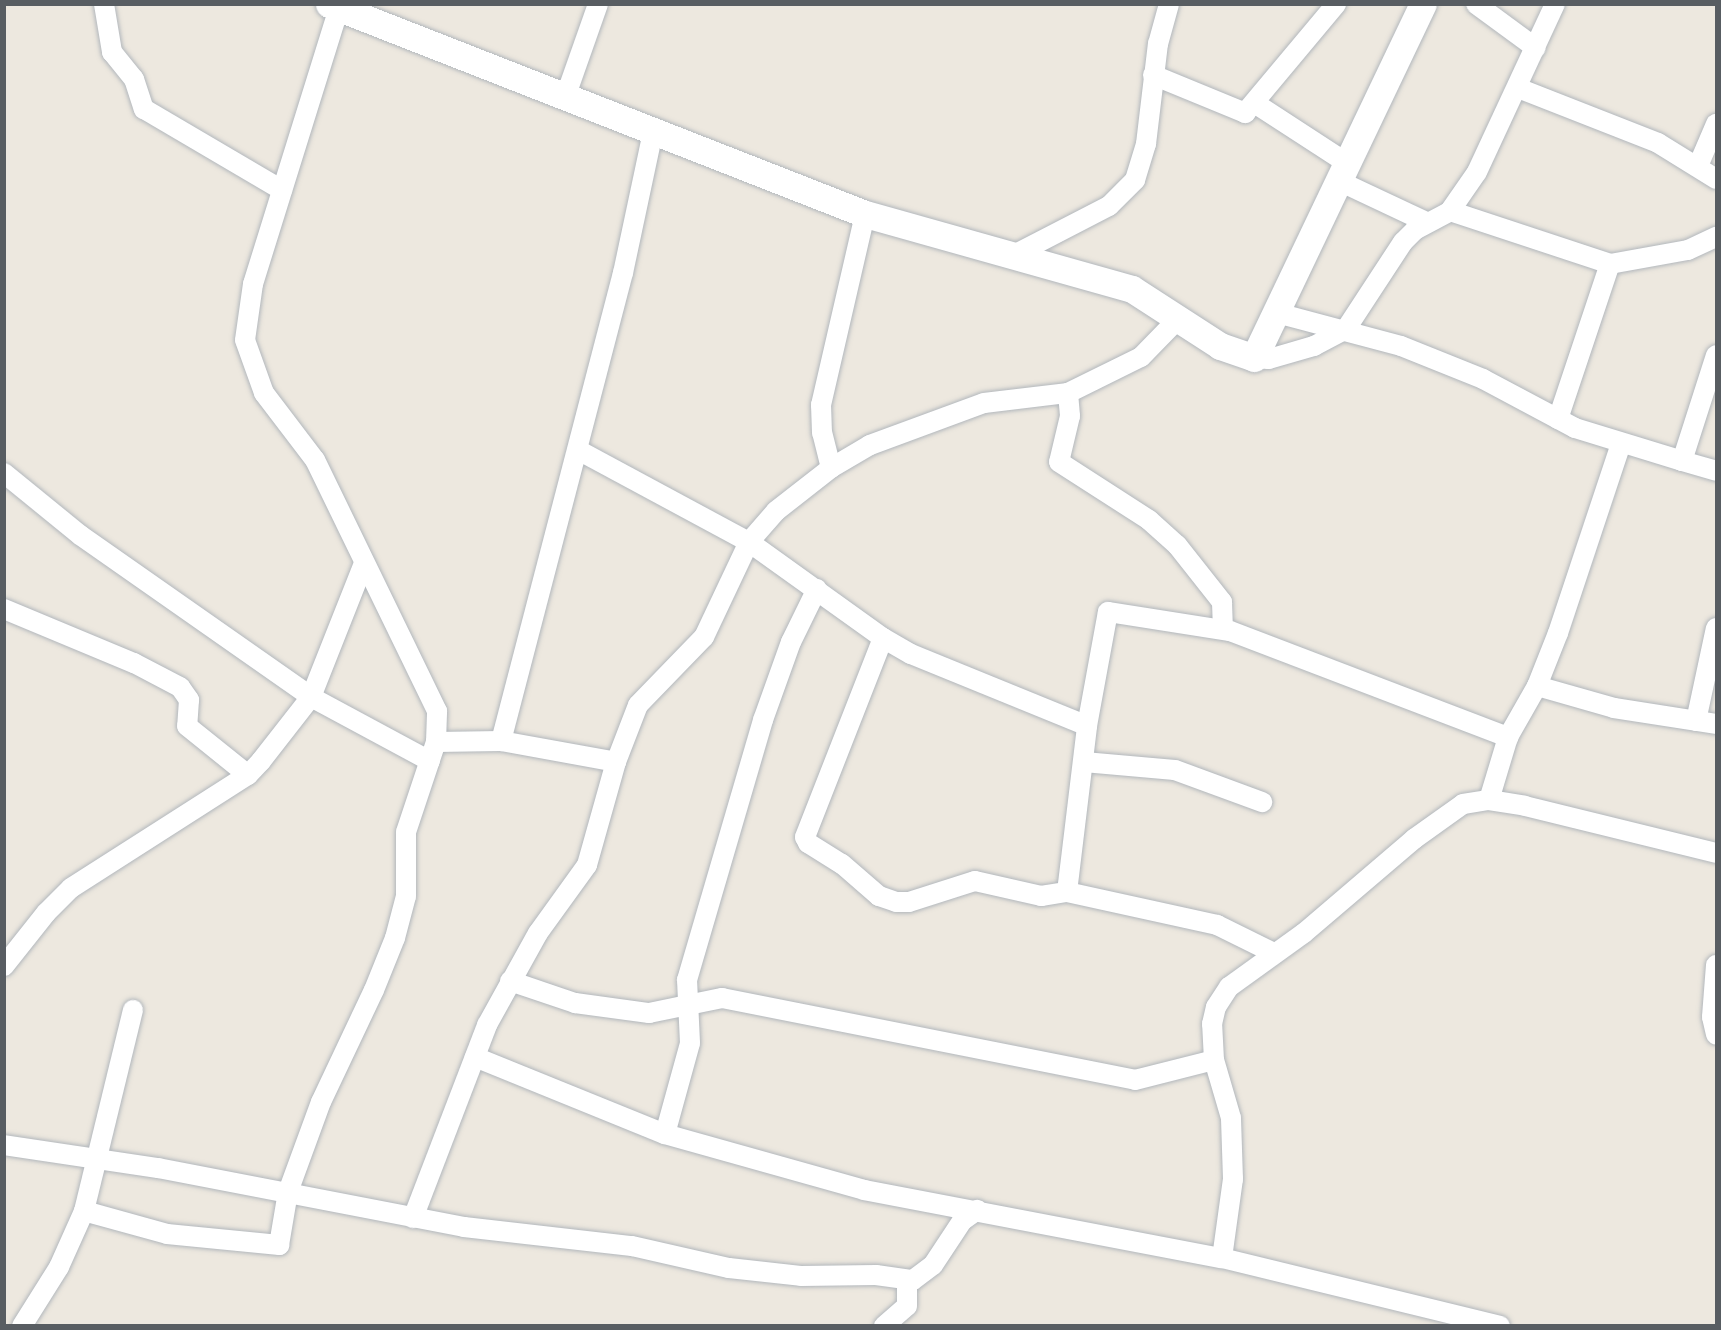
<!DOCTYPE html>
<style>
body{margin:0}
#map{position:relative;width:1721px;height:1330px;overflow:hidden;background:#ede8df;font-family:"DejaVu Sans",sans-serif}
div>[style]{position:absolute}
.roads{filter:drop-shadow(0 0 2px #b2b7bc) drop-shadow(0 0 2px #b2b7bc)}
.street>*{height:20px;margin:-10px;padding:0 10px;transform-origin:10px;border-radius:10px;background:#fff}
.secondary>*{height:27px;margin:-13.5px;padding:0 13.5px;transform-origin:13.5px;border-radius:13.5px;background:#fff}
span{translate:-50% -50%;white-space:nowrap;text-align:center;line-height:1.15;-webkit-text-stroke:4.5px #fff;paint-order:stroke}
.frame{position:absolute;inset:0;border:6px solid #585d62;pointer-events:none}
</style>
<div id="map">
<div class="roads">
<div class="street">
<i style="left:104px;top:4px;width:49px;rotate:80.5deg"></i>
<i style="left:112px;top:52px;width:35px;rotate:51deg"></i>
<i style="left:134px;top:79px;width:32px;rotate:72deg"></i>
<i style="left:144px;top:109px;width:160px;rotate:30.4deg"></i>
<i style="left:1476px;top:4px;width:74px;rotate:36.3deg"></i>
<i style="left:1153px;top:75px;width:100px;rotate:22.4deg"></i>
<i style="left:1245px;top:113px;width:142px;rotate:-50.1deg"></i>
<i style="left:1518px;top:88px;width:150px;rotate:21.4deg"></i>
<i style="left:1658px;top:143px;width:68px;rotate:31.8deg"></i>
<i style="left:566px;top:95px;width:96px;rotate:-70.6deg"></i>
<i style="left:1256px;top:104px;width:108px;rotate:33deg"></i>
<i style="left:1698px;top:166px;width:46px;rotate:-66.8deg"></i>
<i style="left:1339px;top:181px;width:96px;rotate:25.2deg"></i>
<i style="left:1450px;top:211px;width:169px;rotate:18.3deg"></i>
<i style="left:1610px;top:264px;width:79px;rotate:-10.2deg"></i>
<i style="left:1688px;top:250px;width:31px;rotate:-25deg"></i>
<i style="left:1014px;top:255px;width:107px;rotate:-27.3deg"></i>
<i style="left:1109px;top:206px;width:37px;rotate:-45deg"></i>
<i style="left:1135px;top:180px;width:38px;rotate:-73deg"></i>
<i style="left:1146px;top:144px;width:101px;rotate:-83.2deg"></i>
<i style="left:1158px;top:44px;width:41px;rotate:-74.6deg"></i>
<i style="left:1277px;top:313px;width:128px;rotate:14.9deg"></i>
<i style="left:1401px;top:346px;width:88px;rotate:21.9deg"></i>
<i style="left:1483px;top:379px;width:104px;rotate:28deg"></i>
<i style="left:1575px;top:428px;width:112px;rotate:17.1deg"></i>
<i style="left:1682px;top:461px;width:111px;rotate:-72.2deg"></i>
<i style="left:1254px;top:358px;width:15px;rotate:4deg"></i>
<i style="left:1269px;top:359px;width:47px;rotate:-16.1deg"></i>
<i style="left:1314px;top:346px;width:36px;rotate:-28deg"></i>
<i style="left:1346px;top:329px;width:104px;rotate:-56.8deg"></i>
<i style="left:1403px;top:242px;width:17px;rotate:-45deg"></i>
<i style="left:1415px;top:230px;width:40px;rotate:-28deg"></i>
<i style="left:1450px;top:211px;width:47px;rotate:-55.3deg"></i>
<i style="left:1477px;top:172px;width:185px;rotate:-65.1deg"></i>
<i style="left:1068px;top:393px;width:23px;rotate:85deg"></i>
<i style="left:1070px;top:416px;width:47px;rotate:103.4deg"></i>
<i style="left:1059px;top:462px;width:107px;rotate:32.8deg"></i>
<i style="left:1149px;top:520px;width:38px;rotate:42deg"></i>
<i style="left:1177px;top:545px;width:73px;rotate:51.7deg"></i>
<i style="left:1222px;top:602px;width:27px;rotate:88deg"></i>
<i style="left:1558px;top:419px;width:163px;rotate:-71.5deg"></i>
<i style="left:578px;top:450px;width:194px;rotate:28.3deg"></i>
<i style="left:749px;top:542px;width:165px;rotate:35.6deg"></i>
<i style="left:883px;top:638px;width:32px;rotate:30deg"></i>
<i style="left:911px;top:654px;width:190px;rotate:22.2deg"></i>
<i style="left:1682px;top:461px;width:35px;rotate:16deg"></i>
<i style="left:831px;top:468px;width:36px;rotate:-104deg"></i>
<i style="left:822px;top:433px;width:28px;rotate:-92deg"></i>
<i style="left:821px;top:405px;width:196px;rotate:-77deg"></i>
<i style="left:4px;top:473px;width:98px;rotate:39.2deg"></i>
<i style="left:80px;top:535px;width:282px;rotate:35deg"></i>
<i style="left:311px;top:697px;width:135px;rotate:28.3deg"></i>
<i style="left:4px;top:609px;width:141px;rotate:22.6deg"></i>
<i style="left:134px;top:663px;width:52px;rotate:27.6deg"></i>
<i style="left:180px;top:687px;width:16px;rotate:55deg"></i>
<i style="left:189px;top:700px;width:26px;rotate:94deg"></i>
<i style="left:187px;top:726px;width:78px;rotate:38.8deg"></i>
<i style="left:883px;top:638px;width:214px;rotate:111.4deg"></i>
<i style="left:805px;top:837px;width:7px;rotate:63deg"></i>
<i style="left:808px;top:843px;width:40px;rotate:32deg"></i>
<i style="left:842px;top:864px;width:49px;rotate:40.9deg"></i>
<i style="left:879px;top:896px;width:18px;rotate:19deg"></i>
<i style="left:896px;top:902px;width:13px"></i>
<i style="left:909px;top:902px;width:69px;rotate:-17.7deg"></i>
<i style="left:975px;top:881px;width:68px;rotate:12.8deg"></i>
<i style="left:1041px;top:896px;width:26px;rotate:-9deg"></i>
<i style="left:1067px;top:892px;width:154px;rotate:12.4deg"></i>
<i style="left:1217px;top:925px;width:64px;rotate:26.2deg"></i>
<i style="left:1537px;top:686px;width:80px;rotate:15.9deg"></i>
<i style="left:1614px;top:708px;width:103px;rotate:8.9deg"></i>
<i style="left:1696px;top:721px;width:95px;rotate:-77.9deg"></i>
<i style="left:501px;top:741px;width:484px;rotate:-75.4deg"></i>
<i style="left:623px;top:273px;width:144px;rotate:-78deg"></i>
<i style="left:436px;top:742px;width:65px;rotate:-0.9deg"></i>
<i style="left:501px;top:741px;width:117px;rotate:10.3deg"></i>
<i style="left:1084px;top:762px;width:91px;rotate:5deg"></i>
<i style="left:1175px;top:770px;width:93px;rotate:20.2deg"></i>
<i style="left:1489px;top:800px;width:66px;rotate:-73.2deg"></i>
<i style="left:1508px;top:737px;width:59px;rotate:-60.4deg"></i>
<i style="left:1537px;top:686px;width:57px;rotate:-68.4deg"></i>
<i style="left:1558px;top:633px;width:199px;rotate:-71.6deg"></i>
<i style="left:1067px;top:892px;width:167px;rotate:-83.1deg"></i>
<i style="left:1087px;top:726px;width:116px;rotate:-79.6deg"></i>
<i style="left:1108px;top:612px;width:123px;rotate:8.9deg"></i>
<i style="left:1230px;top:631px;width:298px;rotate:20.9deg"></i>
<i style="left:1716px;top:965px;width:52px;rotate:94.4deg"></i>
<i style="left:1712px;top:1017px;width:18px;rotate:77deg"></i>
<i style="left:4px;top:966px;width:68px;rotate:-51.6deg"></i>
<i style="left:46px;top:913px;width:35px;rotate:-45deg"></i>
<i style="left:71px;top:888px;width:210px;rotate:-32.6deg"></i>
<i style="left:248px;top:775px;width:19px;rotate:-47deg"></i>
<i style="left:261px;top:761px;width:81px;rotate:-52deg"></i>
<i style="left:311px;top:697px;width:144px;rotate:-68.4deg"></i>
<i style="left:510px;top:981px;width:69px;rotate:18.7deg"></i>
<i style="left:575px;top:1003px;width:75px;rotate:7.7deg"></i>
<i style="left:649px;top:1013px;width:75px;rotate:-11.6deg"></i>
<i style="left:722px;top:998px;width:421px;rotate:11.2deg"></i>
<i style="left:1135px;top:1080px;width:81px;rotate:-14.2deg"></i>
<i style="left:475px;top:1057px;width:205px;rotate:22.1deg"></i>
<i style="left:665px;top:1134px;width:207px;rotate:15.7deg"></i>
<i style="left:864px;top:1190px;width:364px;rotate:10.8deg"></i>
<i style="left:1222px;top:1258px;width:286px;rotate:13.7deg"></i>
<i style="left:665px;top:1134px;width:94px;rotate:-74.6deg"></i>
<i style="left:690px;top:1043px;width:63px;rotate:-92.7deg"></i>
<i style="left:687px;top:980px;width:271px;rotate:-73.7deg"></i>
<i style="left:763px;top:720px;width:83px;rotate:-70.3deg"></i>
<i style="left:791px;top:642px;width:59px;rotate:-63.9deg"></i>
<i style="left:4px;top:1145px;width:156px;rotate:8.5deg"></i>
<i style="left:158px;top:1168px;width:312px;rotate:10.9deg"></i>
<i style="left:464px;top:1227px;width:169px;rotate:6.5deg"></i>
<i style="left:632px;top:1246px;width:99px;rotate:12.8deg"></i>
<i style="left:729px;top:1268px;width:72px;rotate:6.3deg"></i>
<i style="left:801px;top:1276px;width:75px;rotate:-0.8deg"></i>
<i style="left:876px;top:1275px;width:37px;rotate:8deg"></i>
<i style="left:913px;top:1280px;width:25px;rotate:-37deg"></i>
<i style="left:933px;top:1265px;width:53px;rotate:-56.6deg"></i>
<i style="left:962px;top:1221px;width:19px;rotate:-36deg"></i>
<i style="left:84px;top:1211px;width:86px;rotate:15.5deg"></i>
<i style="left:167px;top:1234px;width:113px;rotate:5.6deg"></i>
<i style="left:279px;top:1245px;width:54px;rotate:-80.4deg"></i>
<i style="left:288px;top:1192px;width:96px;rotate:-69.9deg"></i>
<i style="left:321px;top:1102px;width:124px;rotate:-64.7deg"></i>
<i style="left:374px;top:990px;width:56px;rotate:-68deg"></i>
<i style="left:395px;top:938px;width:43px;rotate:-75.3deg"></i>
<i style="left:406px;top:896px;width:64px;rotate:-90deg"></i>
<i style="left:406px;top:832px;width:95px;rotate:-71.6deg"></i>
<i style="left:436px;top:742px;width:31px;rotate:-88deg"></i>
<i style="left:437px;top:711px;width:279px;rotate:-115.9deg"></i>
<i style="left:315px;top:460px;width:84px;rotate:-127.3deg"></i>
<i style="left:264px;top:393px;width:56px;rotate:-109.7deg"></i>
<i style="left:245px;top:340px;width:57px;rotate:-81.9deg"></i>
<i style="left:253px;top:284px;width:289px;rotate:-72.7deg"></i>
<i style="left:413px;top:1218px;width:207px;rotate:-69deg"></i>
<i style="left:487px;top:1025px;width:105px;rotate:-61deg"></i>
<i style="left:538px;top:933px;width:84px;rotate:-54.2deg"></i>
<i style="left:587px;top:865px;width:107px;rotate:-74.3deg"></i>
<i style="left:616px;top:762px;width:61px;rotate:-68.9deg"></i>
<i style="left:638px;top:705px;width:95px;rotate:-45.9deg"></i>
<i style="left:704px;top:637px;width:105px;rotate:-64.7deg"></i>
<i style="left:749px;top:542px;width:41px;rotate:-48.9deg"></i>
<i style="left:776px;top:511px;width:70px;rotate:-38deg"></i>
<i style="left:831px;top:468px;width:45px;rotate:-30.5deg"></i>
<i style="left:870px;top:445px;width:121px;rotate:-20.2deg"></i>
<i style="left:984px;top:403px;width:85px;rotate:-6.8deg"></i>
<i style="left:1068px;top:393px;width:81px;rotate:-26.3deg"></i>
<i style="left:1141px;top:357px;width:54px;rotate:-45.7deg"></i>
<i style="left:1222px;top:1258px;width:80px;rotate:-82.1deg"></i>
<i style="left:1233px;top:1179px;width:61px;rotate:-91.9deg"></i>
<i style="left:1231px;top:1118px;width:60px;rotate:-106.3deg"></i>
<i style="left:1214px;top:1060px;width:36px;rotate:-93deg"></i>
<i style="left:1212px;top:1024px;width:17px;rotate:-77deg"></i>
<i style="left:1216px;top:1007px;width:24px;rotate:-57deg"></i>
<i style="left:1229px;top:987px;width:92px;rotate:-35.8deg"></i>
<i style="left:1304px;top:933px;width:145px;rotate:-40.5deg"></i>
<i style="left:1414px;top:839px;width:60px;rotate:-35.5deg"></i>
<i style="left:1463px;top:804px;width:26px;rotate:-9deg"></i>
<i style="left:1489px;top:800px;width:36px;rotate:9deg"></i>
<i style="left:1525px;top:806px;width:197px;rotate:13.8deg"></i>
<i style="left:22px;top:1326px;width:70px;rotate:-57.9deg"></i>
<i style="left:59px;top:1267px;width:61px;rotate:-65.9deg"></i>
<i style="left:84px;top:1211px;width:207px;rotate:-76.3deg"></i>
<i style="left:884px;top:1326px;width:30px;rotate:-41deg"></i>
<i style="left:907px;top:1306px;width:26px;rotate:-90deg"></i>
</div>
<div class="secondary">
<i style="left:329px;top:4px;width:576px;rotate:21.39deg"></i>
<i style="left:865px;top:214px;width:277px;rotate:15.7deg"></i>
<i style="left:1132px;top:289px;width:105px;rotate:32.9deg"></i>
<i style="left:1220px;top:346px;width:36px;rotate:19deg"></i>
<i style="left:1254px;top:358px;width:392px;rotate:-64.5deg"></i>
</div>
</div>
<div class="frame"></div>
</div>
